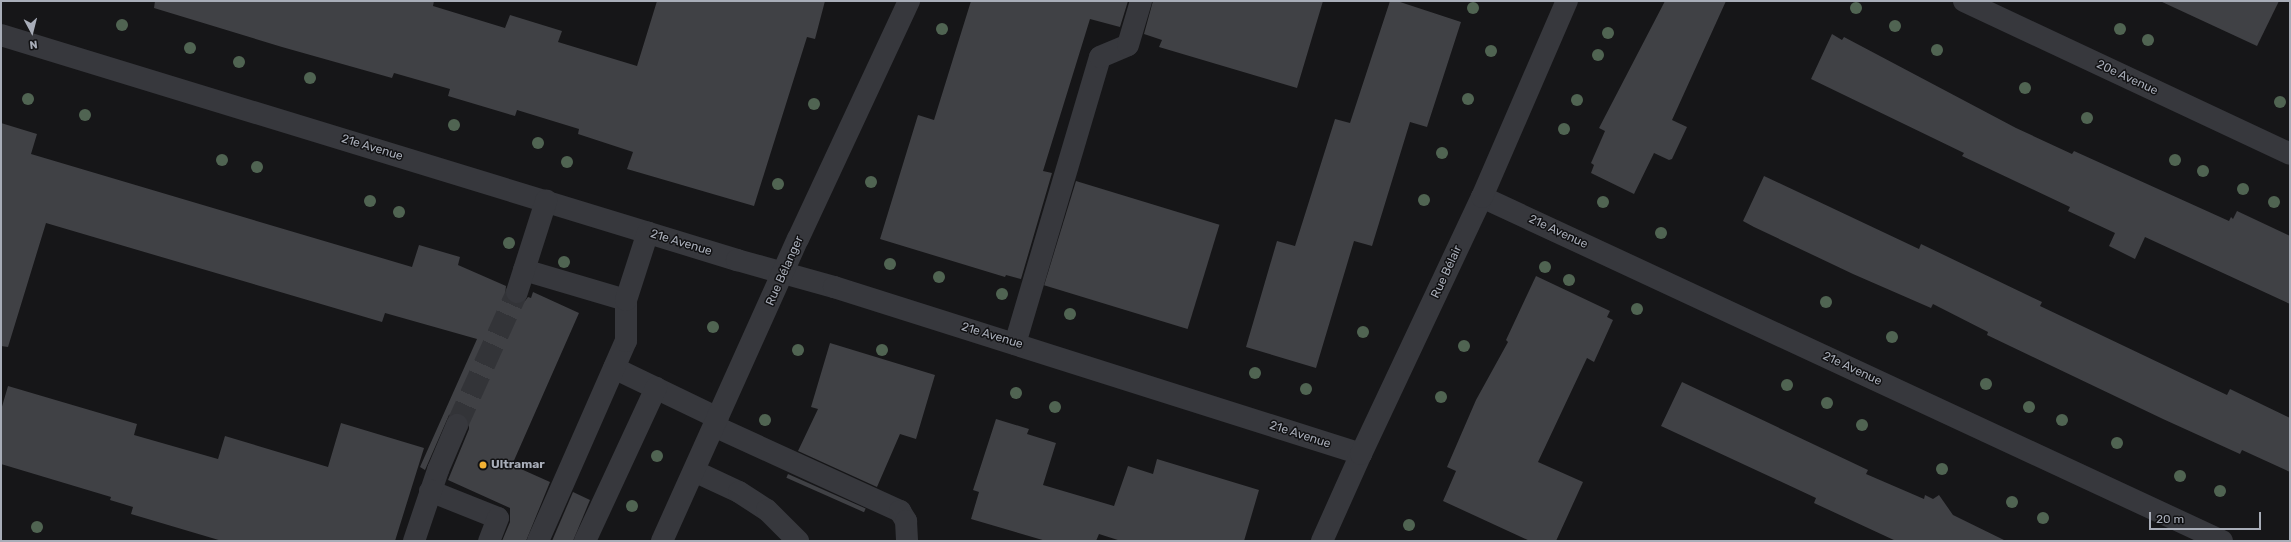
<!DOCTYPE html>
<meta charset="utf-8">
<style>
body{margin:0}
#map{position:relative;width:2291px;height:542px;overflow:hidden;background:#161618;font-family:Rubik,sans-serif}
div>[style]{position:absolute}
.building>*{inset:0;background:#404145;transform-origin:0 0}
.minor-tunnel>*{height:22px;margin-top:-11px;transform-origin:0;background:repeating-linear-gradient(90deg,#333438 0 22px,transparent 0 33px)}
.minor>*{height:22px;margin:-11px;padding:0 11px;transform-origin:11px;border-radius:11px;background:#37383d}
.trees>*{width:12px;height:12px;margin:-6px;border-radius:50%;background:#506452}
.dots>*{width:11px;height:11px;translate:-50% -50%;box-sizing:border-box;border:2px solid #111113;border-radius:50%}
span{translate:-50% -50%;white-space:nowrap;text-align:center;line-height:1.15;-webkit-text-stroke:3px #111113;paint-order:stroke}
.street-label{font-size:12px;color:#a8adb8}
.poi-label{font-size:12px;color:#a8adb8;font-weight:700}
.left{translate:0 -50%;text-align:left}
.frame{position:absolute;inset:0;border:2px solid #a8adb8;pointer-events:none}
.north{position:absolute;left:12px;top:12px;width:40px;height:40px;-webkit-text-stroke:3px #111113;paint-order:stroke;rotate:173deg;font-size:11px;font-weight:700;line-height:16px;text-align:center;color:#a8adb8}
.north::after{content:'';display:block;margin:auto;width:14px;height:18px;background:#a8adb8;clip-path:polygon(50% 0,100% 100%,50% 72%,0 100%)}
.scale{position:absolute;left:2149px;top:512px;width:112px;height:18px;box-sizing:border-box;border:2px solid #a8adb8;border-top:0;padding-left:5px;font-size:12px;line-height:14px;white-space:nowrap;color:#a8adb8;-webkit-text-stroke:3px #111113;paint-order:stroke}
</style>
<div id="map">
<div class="building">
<i style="clip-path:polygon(155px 1px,434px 1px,433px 6px,505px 28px,510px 15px,562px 31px,558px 42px,637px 66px,657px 1px,825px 1px,815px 39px,807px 37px,754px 206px,627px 169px,633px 152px,578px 134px,579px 129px,517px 110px,515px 116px,448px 96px,450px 89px,394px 73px,392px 78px,282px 47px,154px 8px)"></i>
<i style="clip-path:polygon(971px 1px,1128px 1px,1120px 27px,1090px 19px,1043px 171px,1052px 173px,1021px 279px,1006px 275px,1005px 277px,880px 239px,918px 115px,934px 120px)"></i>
<i style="clip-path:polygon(1153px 1px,1323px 1px,1297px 88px,1159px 47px,1162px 40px,1144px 34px)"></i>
<i style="clip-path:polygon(1390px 1px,1397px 1px,1461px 22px,1427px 127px,1410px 122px,1372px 246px,1354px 241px,1316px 368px,1246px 347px,1277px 241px,1295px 246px,1335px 119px,1350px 123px)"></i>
<i style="clip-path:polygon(1665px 1px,1726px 1px,1672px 120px,1687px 127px,1672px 159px,1669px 160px,1654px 153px,1634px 194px,1591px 173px,1594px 165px,1591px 163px,1605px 131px,1599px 128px)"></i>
<i style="clip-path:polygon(2160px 1px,2279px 1px,2257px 46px)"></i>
<i style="clip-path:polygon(1832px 34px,1842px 40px,1844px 37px,2016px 128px,2072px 154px,2074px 151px,2229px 221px,2231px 217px,2233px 219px,2237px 211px,2290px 236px,2290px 304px,2145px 237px,2135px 259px,2109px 246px,2115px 233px,2068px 211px,2070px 207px,1962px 156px,1964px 153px,1811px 79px)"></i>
<i style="clip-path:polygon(1px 123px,37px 134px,31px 154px,412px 267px,419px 245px,460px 257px,458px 265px,506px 286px,505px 295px,513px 304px,519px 304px,525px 301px,528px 297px,531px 298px,533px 292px,579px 313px,512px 465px,550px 482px,526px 541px,502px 541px,510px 522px,510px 508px,448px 480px,469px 429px,469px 423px,462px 414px,455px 413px,449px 415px,425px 470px,420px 467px,477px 339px,385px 313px,382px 322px,46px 223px,8px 347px,1px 346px)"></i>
<i style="clip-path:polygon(1764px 176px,1919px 249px,1921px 244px,2042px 302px,2040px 306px,2227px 395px,2230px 389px,2290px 418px,2290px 472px,2242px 450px,2240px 454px,2163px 419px,1987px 335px,1988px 332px,1933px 304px,1931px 308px,1853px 274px,1754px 227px,1743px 221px)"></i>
<i style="left:1076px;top:181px;width:150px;height:109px;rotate:17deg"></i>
<i style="clip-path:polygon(1536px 276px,1610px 311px,1607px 317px,1613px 320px,1594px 362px,1587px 358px,1538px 462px,1583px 482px,1556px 541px,1530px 541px,1443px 501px,1456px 471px,1447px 467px,1476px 400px,1508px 342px,1506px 340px)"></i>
<i style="clip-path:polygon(830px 343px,935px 375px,916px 439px,900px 434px,877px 487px,798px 451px,818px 409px,811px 407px)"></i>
<i style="clip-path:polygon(1682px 382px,1868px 470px,1866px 474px,1924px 499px,1925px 495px,1933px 499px,1939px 495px,1953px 515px,2006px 541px,1896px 541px,1814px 503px,1816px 498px,1661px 426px)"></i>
<i style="clip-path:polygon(8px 386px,137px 424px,134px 435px,218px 459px,225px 436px,328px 467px,341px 423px,424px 448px,395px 541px,222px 541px,131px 514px,133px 507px,110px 500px,111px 497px,1px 464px,1px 410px)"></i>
<i style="clip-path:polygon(996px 419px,1029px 429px,1027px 434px,1056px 443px,1043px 485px,1114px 506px,1128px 466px,1153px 474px,1157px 459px,1259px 490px,1244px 541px,1121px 541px,1099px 534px,1096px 541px,1046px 541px,971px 519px,979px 492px,973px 490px)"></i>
<i style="left:788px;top:474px;width:85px;height:4px;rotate:24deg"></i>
<i style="clip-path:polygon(573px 492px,590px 500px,573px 541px,552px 541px)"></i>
</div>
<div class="minor-tunnel">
<i style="left:457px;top:425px;width:146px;rotate:-65.7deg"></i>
</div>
<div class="minor">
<i style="left:1964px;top:1px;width:360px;rotate:25.1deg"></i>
<i style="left:1px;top:35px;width:770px;rotate:17deg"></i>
<i style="left:737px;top:260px;width:101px;rotate:15.6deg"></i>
<i style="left:834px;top:287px;width:553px;rotate:17.58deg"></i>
<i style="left:1482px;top:197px;width:816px;rotate:24.93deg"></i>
<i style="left:524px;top:270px;width:106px;rotate:16.4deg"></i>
<i style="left:517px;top:292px;width:96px;rotate:-72.3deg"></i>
<i style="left:1015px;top:344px;width:299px;rotate:-73.5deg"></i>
<i style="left:1100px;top:57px;width:30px;rotate:-23deg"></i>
<i style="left:1128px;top:45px;width:46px;rotate:-73.5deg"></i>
<i style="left:614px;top:368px;width:115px;rotate:25.7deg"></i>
<i style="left:714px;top:426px;width:205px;rotate:24.6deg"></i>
<i style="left:900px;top:511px;width:12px;rotate:59deg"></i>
<i style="left:906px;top:521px;width:20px;rotate:87deg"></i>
<i style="left:694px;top:471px;width:50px;rotate:25deg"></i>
<i style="left:739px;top:492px;width:33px;rotate:33deg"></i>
<i style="left:767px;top:510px;width:44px;rotate:45deg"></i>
<i style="left:430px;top:491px;width:73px;rotate:21.7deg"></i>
<i style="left:498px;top:518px;width:25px;rotate:111deg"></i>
<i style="left:414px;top:541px;width:75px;rotate:-71.3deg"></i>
<i style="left:438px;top:470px;width:49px;rotate:-67.1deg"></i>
<i style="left:538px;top:541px;width:219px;rotate:-66.3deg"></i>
<i style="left:626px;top:341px;width:41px;rotate:-90deg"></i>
<i style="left:626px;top:300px;width:71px;rotate:-72.1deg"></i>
<i style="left:585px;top:541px;width:169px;rotate:-65.1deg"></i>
<i style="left:662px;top:541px;width:331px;rotate:-65.8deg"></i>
<i style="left:798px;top:239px;width:263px;rotate:-65deg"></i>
<i style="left:1322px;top:541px;width:95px;rotate:-65.9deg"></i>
<i style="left:1361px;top:454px;width:284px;rotate:-64.8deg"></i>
<i style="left:1482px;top:197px;width:214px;rotate:-66.6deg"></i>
</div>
<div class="trees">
<i style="left:1473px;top:8px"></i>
<i style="left:1856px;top:8px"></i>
<i style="left:122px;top:25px"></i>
<i style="left:1895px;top:26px"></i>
<i style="left:942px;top:29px"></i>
<i style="left:2120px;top:29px"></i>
<i style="left:1608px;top:33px"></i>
<i style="left:2148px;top:40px"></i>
<i style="left:190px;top:48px"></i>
<i style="left:1937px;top:50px"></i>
<i style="left:1491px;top:51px"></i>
<i style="left:1598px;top:55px"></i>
<i style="left:239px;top:62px"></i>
<i style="left:310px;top:78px"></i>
<i style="left:2025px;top:88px"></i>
<i style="left:28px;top:99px"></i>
<i style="left:1468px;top:99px"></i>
<i style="left:1577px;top:100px"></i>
<i style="left:2280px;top:102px"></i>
<i style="left:814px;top:104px"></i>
<i style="left:85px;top:115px"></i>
<i style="left:2087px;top:118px"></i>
<i style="left:454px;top:125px"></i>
<i style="left:1564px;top:129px"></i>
<i style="left:538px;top:143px"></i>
<i style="left:1442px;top:153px"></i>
<i style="left:222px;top:160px"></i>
<i style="left:2175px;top:160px"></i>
<i style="left:567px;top:162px"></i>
<i style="left:257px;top:167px"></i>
<i style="left:2203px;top:171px"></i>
<i style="left:871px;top:182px"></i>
<i style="left:778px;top:184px"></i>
<i style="left:2243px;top:189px"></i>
<i style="left:1424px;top:200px"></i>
<i style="left:370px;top:201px"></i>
<i style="left:1603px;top:202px"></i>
<i style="left:2274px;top:202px"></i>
<i style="left:399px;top:212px"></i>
<i style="left:1661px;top:233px"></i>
<i style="left:509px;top:243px"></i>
<i style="left:564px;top:262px"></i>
<i style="left:890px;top:264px"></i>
<i style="left:1545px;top:267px"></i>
<i style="left:939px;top:277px"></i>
<i style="left:1569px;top:280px"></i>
<i style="left:1002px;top:294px"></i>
<i style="left:1826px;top:302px"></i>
<i style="left:1637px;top:309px"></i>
<i style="left:1070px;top:314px"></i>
<i style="left:713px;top:327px"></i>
<i style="left:1363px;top:332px"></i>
<i style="left:1892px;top:337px"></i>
<i style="left:1464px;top:346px"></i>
<i style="left:798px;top:350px"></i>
<i style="left:882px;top:350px"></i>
<i style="left:1255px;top:373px"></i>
<i style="left:1986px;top:384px"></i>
<i style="left:1787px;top:385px"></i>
<i style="left:1306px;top:389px"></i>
<i style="left:1016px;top:393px"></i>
<i style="left:1441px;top:397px"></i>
<i style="left:1827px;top:403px"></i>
<i style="left:1055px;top:407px"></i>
<i style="left:2029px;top:407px"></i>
<i style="left:765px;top:420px"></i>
<i style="left:2062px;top:420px"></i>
<i style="left:1862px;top:425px"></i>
<i style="left:2117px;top:443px"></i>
<i style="left:657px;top:456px"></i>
<i style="left:1942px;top:469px"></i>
<i style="left:2180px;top:476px"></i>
<i style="left:2220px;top:491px"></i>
<i style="left:2012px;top:502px"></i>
<i style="left:632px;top:506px"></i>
<i style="left:2043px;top:518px"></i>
<i style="left:1409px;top:525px"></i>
<i style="left:37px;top:527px"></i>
</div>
<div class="dots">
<i style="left:483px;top:465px;background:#f2b134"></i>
</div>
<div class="street-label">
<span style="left:2127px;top:78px;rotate:25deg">20e Avenue</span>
<span style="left:372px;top:148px;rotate:17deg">21e Avenue</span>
<span style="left:1558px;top:232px;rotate:25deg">21e Avenue</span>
<span style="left:681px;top:243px;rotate:17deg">21e Avenue</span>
<span style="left:785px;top:271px;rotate:-66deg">Rue Bélanger</span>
<span style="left:1447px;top:272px;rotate:-65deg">Rue Bélair</span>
<span style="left:992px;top:336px;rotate:17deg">21e Avenue</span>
<span style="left:1852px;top:369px;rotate:25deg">21e Avenue</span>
<span style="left:1300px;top:435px;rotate:18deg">21e Avenue</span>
</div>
<div class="poi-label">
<span class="left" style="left:491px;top:465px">Ultramar</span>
</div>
<div class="frame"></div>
<div class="north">N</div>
<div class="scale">20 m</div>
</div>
